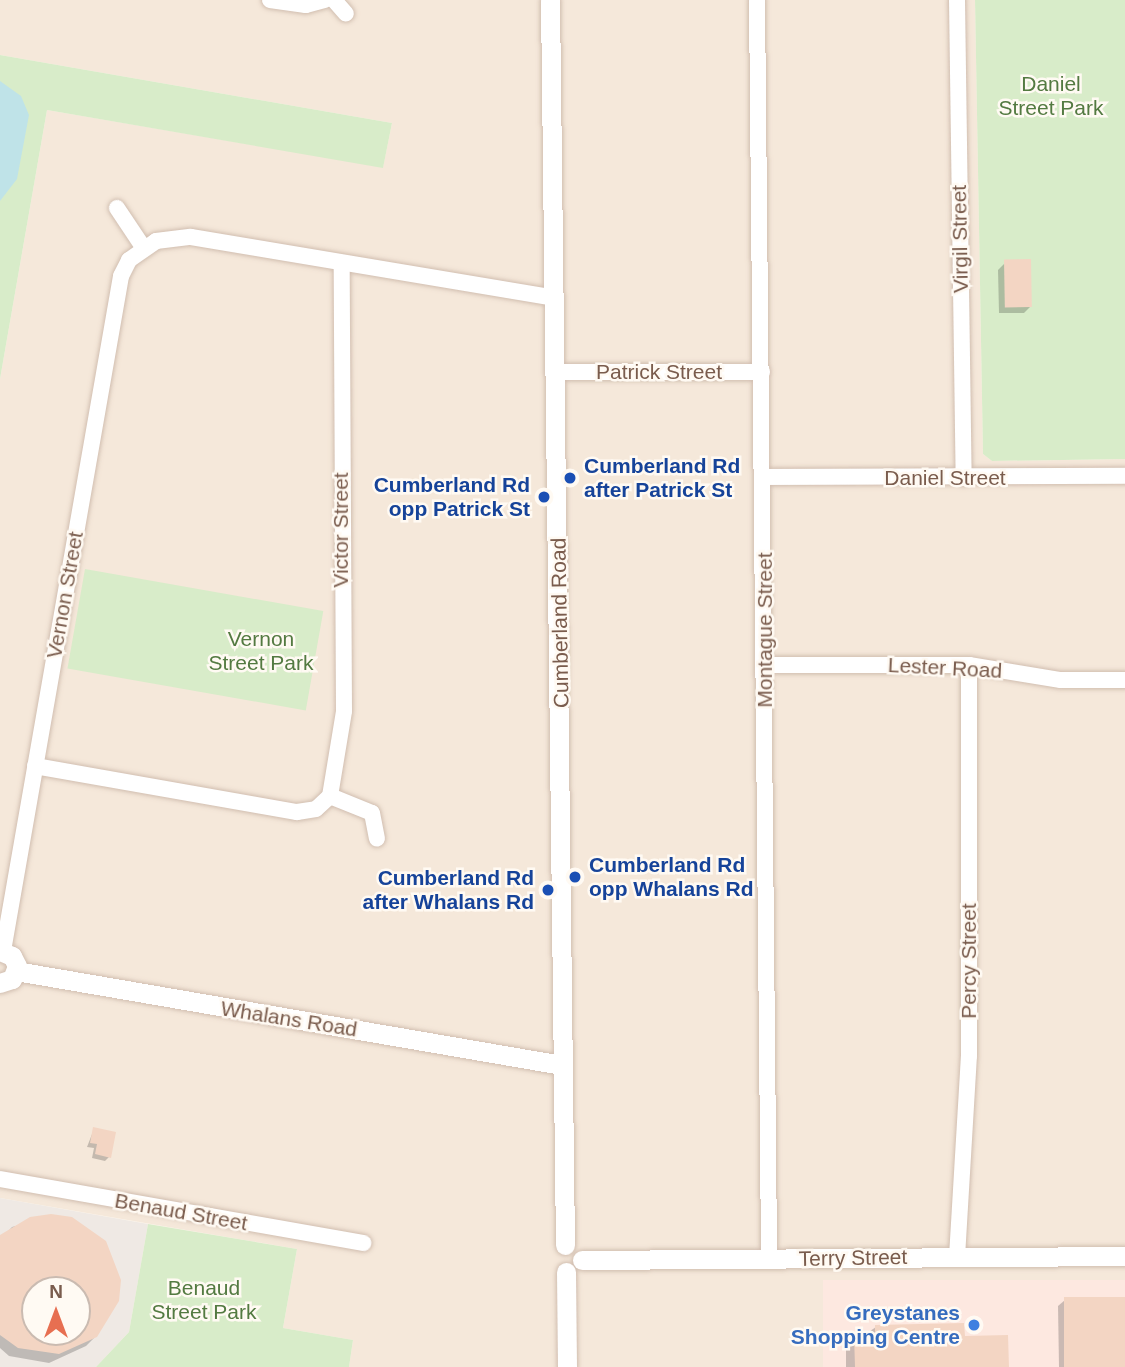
<!DOCTYPE html>
<style>
body{margin:0}
#map{position:relative;width:1125px;height:1367px;overflow:hidden;background:#fdf6ec;font-family:Arial,sans-serif}
div>[style]{position:absolute}
.residential>*{inset:0;background:#f5e8da}
.commercial>*{inset:0;background:#fde8e0;transform-origin:0 0}
.industrial>*{inset:0;background:#efe9e4}
.green>*{inset:0;background:#d8ecc9;transform-origin:0 0}
.water>*{inset:0;background:#bfe3e8}
.shadow>*{inset:0;background:#0003}
.building>*{inset:0;background:#f3d5c3;transform-origin:0 0}
.roads{filter:drop-shadow(0 0 2px #d1beb0) drop-shadow(0 0 2px #d1beb0)}
.minor>*{height:16px;margin:-8px;padding:0 8px;transform-origin:8px;border-radius:8px;background:#fff}
.tertiary>*{height:19px;margin:-9.5px;padding:0 9.5px;transform-origin:9.5px;border-radius:9.5px;background:#fff}
.dots>*{width:19px;height:19px;translate:-50% -50%;box-sizing:border-box;border:4px solid #fffaf3;border-radius:50%}
span{translate:-50% -50%;white-space:nowrap;text-align:center;line-height:1.15;-webkit-text-stroke:5px #fffaf3;paint-order:stroke}
.park-label{font-size:21px;color:#537a41}
.street-label{font-size:21px;color:#7a5c4d}
.transit-label{font-size:21px;color:#164399;font-weight:700}
.left{translate:0 -50%;text-align:left}
.right{translate:-100% -50%;text-align:right}
.shop-label{font-size:21px;color:#366cbe;font-weight:700}
.north{position:absolute;left:21px;top:1276px;width:70px;height:70px;box-sizing:border-box;background:#fffaf3;border:2px solid #cabbb1;border-radius:50%;rotate:0deg;font-size:19px;font-weight:700;line-height:28px;text-align:center;color:#7a5c4d}
.north::after{content:'';display:block;margin:auto;width:24px;height:32px;background:#e76f51;clip-path:polygon(50% 0,100% 100%,50% 72%,0 100%)}
</style>
<div id="map">
<div class="residential">
<i style="clip-path:polygon(0 0,975px 0,983px 454px,992px 461px,1125px 459px,1125px 1280px,823px 1283px,825px 1367px,349px 1367px,353px 1340px,283px 1328px,297px 1249px,0 1198px,0 379px,47px 110px,383px 167px,392px 123px,0 55px)"></i>
</div>
<div class="commercial">
<i style="left:1125px;top:1280px;width:87px;height:302px;rotate:90deg"></i>
</div>
<div class="industrial">
<i style="clip-path:polygon(evenodd,0 1198px,148px 1224px,129px 1332px,96px 1367px,0 1367px,0 1198px,35px 1290px,77px 1290px,77px 1332px,35px 1332px,35px 1290px)"></i>
</div>
<div class="green">
<i style="clip-path:polygon(975px 0,1125px 0,1125px 459px,992px 461px,983px 454px)"></i>
<i style="clip-path:polygon(0 55px,392px 123px,383px 168px,47px 110px,0 379px)"></i>
<i style="left:85px;top:569px;width:242px;height:101px;rotate:10deg"></i>
<i style="clip-path:polygon(148px 1224px,297px 1249px,283px 1328px,353px 1340px,349px 1367px,96px 1367px,129px 1332px)"></i>
</div>
<div class="water">
<i style="clip-path:polygon(0 81px,21px 96px,29px 115px,17px 179px,0 201px)"></i>
</div>
<div class="shadow">
<i style="clip-path:polygon(1005px 263px,1031px 306px,1024px 313px,999px 313px,998px 270px)"></i>
<i style="clip-path:polygon(94px 1129px,109px 1157px,105px 1161px,92px 1158px,94px 1148px,87px 1147px)"></i>
<i style="clip-path:polygon(evenodd,51px 1216px,96px 1336px,86px 1346px,49px 1363px,9px 1356px,0 1348px,0 1240px,12px 1227px,51px 1216px,35px 1290px,77px 1290px,77px 1332px,35px 1332px,35px 1290px)"></i>
<i style="clip-path:polygon(1125px 1298px,1125px 1367px,1059px 1367px,1058px 1306px,1065px 1300px)"></i>
<i style="clip-path:polygon(876px 1327px,963px 1338px,1007px 1367px,846px 1367px,846px 1347px)"></i>
</div>
<div class="building">
<i style="left:1031px;top:259px;width:48px;height:27px;rotate:89deg"></i>
<i style="clip-path:polygon(93px 1127px,116px 1132px,111px 1158px,95px 1154px,97px 1144px,90px 1143px)"></i>
<i style="clip-path:polygon(evenodd,51px 1214px,72px 1217px,106px 1241px,121px 1280px,119px 1301px,97px 1337px,59px 1354px,18px 1348px,0 1335px,0 1235px,30px 1217px,51px 1214px,35px 1290px,77px 1290px,77px 1332px,35px 1332px,35px 1290px)"></i>
<i style="left:1125px;top:1297px;width:70px;height:61px;rotate:90deg"></i>
<i style="clip-path:polygon(964px 1323px,965px 1336px,1008px 1335px,1009px 1367px,855px 1367px,854px 1335px,875px 1335px,875px 1325px)"></i>
</div>
<div class="roads">
<div class="minor">
<i style="left:270px;top:0;width:36px;rotate:8deg"></i>
<i style="left:306px;top:5px;width:20px;rotate:-15deg"></i>
<i style="left:334px;top:0;width:18px;rotate:49deg"></i>
<i style="left:757px;top:0;width:1259px;rotate:89.45deg"></i>
<i style="left:957px;top:0;width:478px;rotate:89.2deg"></i>
<i style="left:117px;top:208px;width:47px;rotate:56.3deg"></i>
<i style="left:555px;top:372px;width:207px"></i>
<i style="left:764px;top:477px;width:361px;rotate:-0.2deg"></i>
<i style="left:765px;top:665px;width:204px"></i>
<i style="left:969px;top:665px;width:93px;rotate:9.3deg"></i>
<i style="left:1061px;top:680px;width:64px"></i>
<i style="left:35px;top:766px;width:266px;rotate:10deg"></i>
<i style="left:297px;top:812px;width:19px;rotate:-9deg"></i>
<i style="left:316px;top:809px;width:19px;rotate:-43deg"></i>
<i style="left:330px;top:796px;width:86px;rotate:-80.6deg"></i>
<i style="left:344px;top:711px;width:448px;rotate:-90.3deg"></i>
<i style="left:330px;top:796px;width:45px;rotate:22deg"></i>
<i style="left:372px;top:813px;width:26px;rotate:79deg"></i>
<i style="left:3px;top:951px;width:685px;rotate:-80.08deg"></i>
<i style="left:121px;top:276px;width:18px;rotate:-63deg"></i>
<i style="left:129px;top:260px;width:33px;rotate:-35deg"></i>
<i style="left:156px;top:241px;width:35px;rotate:-7deg"></i>
<i style="left:191px;top:237px;width:368px;rotate:9.5deg"></i>
<i style="left:0;top:1179px;width:369px;rotate:10deg"></i>
<i style="left:957px;top:1257px;width:201px;rotate:-86.6deg"></i>
<i style="left:969px;top:1056px;width:391px;rotate:-90deg"></i>
</div>
<div class="tertiary">
<i style="left:550px;top:0;width:1245px;rotate:89.31deg"></i>
<i style="left:0;top:951px;width:13px;rotate:23deg"></i>
<i style="left:12px;top:956px;width:11px;rotate:63deg"></i>
<i style="left:17px;top:966px;width:14px;rotate:111deg"></i>
<i style="left:12px;top:979px;width:13px;rotate:162deg"></i>
<i style="left:16px;top:971px;width:554px;rotate:9.77deg"></i>
<i style="left:582px;top:1260px;width:543px;rotate:-0.42deg"></i>
<i style="left:566px;top:1272px;width:95px;rotate:89.4deg"></i>
</div>
</div>
<div class="dots">
<i style="left:570px;top:478px;background:#1a4fb4"></i>
<i style="left:544px;top:497px;background:#1a4fb4"></i>
<i style="left:575px;top:877px;background:#1a4fb4"></i>
<i style="left:548px;top:890px;background:#1a4fb4"></i>
<i style="left:974px;top:1325px;background:#3f7fe0"></i>
</div>
<div class="park-label">
<span style="left:1051px;top:96px">Daniel<br>Street Park</span>
<span style="left:261px;top:651px">Vernon<br>Street Park</span>
<span style="left:204px;top:1300px">Benaud<br>Street Park</span>
</div>
<div class="street-label">
<span style="left:960px;top:239px;rotate:-91deg">Virgil Street</span>
<span style="left:659px;top:372px">Patrick Street</span>
<span style="left:945px;top:478px">Daniel Street</span>
<span style="left:341px;top:530px;rotate:-90deg">Victor Street</span>
<span style="left:65px;top:595px;rotate:-80deg">Vernon Street</span>
<span style="left:560px;top:623px;rotate:-91deg">Cumberland Road</span>
<span style="left:765px;top:630px;rotate:-90deg">Montague Street</span>
<span style="left:945px;top:668px;rotate:3deg">Lester Road</span>
<span style="left:969px;top:961px;rotate:-90deg">Percy Street</span>
<span style="left:289px;top:1019px;rotate:9deg">Whalans Road</span>
<span style="left:181px;top:1212px;rotate:10deg">Benaud Street</span>
<span style="left:853px;top:1258px;rotate:-1deg">Terry Street</span>
</div>
<div class="transit-label">
<span class="left" style="left:584px;top:478px">Cumberland Rd<br>after Patrick St</span>
<span class="right" style="left:530px;top:497px">Cumberland Rd<br>opp Patrick St</span>
<span class="left" style="left:589px;top:877px">Cumberland Rd<br>opp Whalans Rd</span>
<span class="right" style="left:534px;top:890px">Cumberland Rd<br>after Whalans Rd</span>
</div>
<div class="shop-label">
<span class="right" style="left:960px;top:1325px">Greystanes<br>Shopping Centre</span>
</div>
<div class="north">N</div>
</div>
